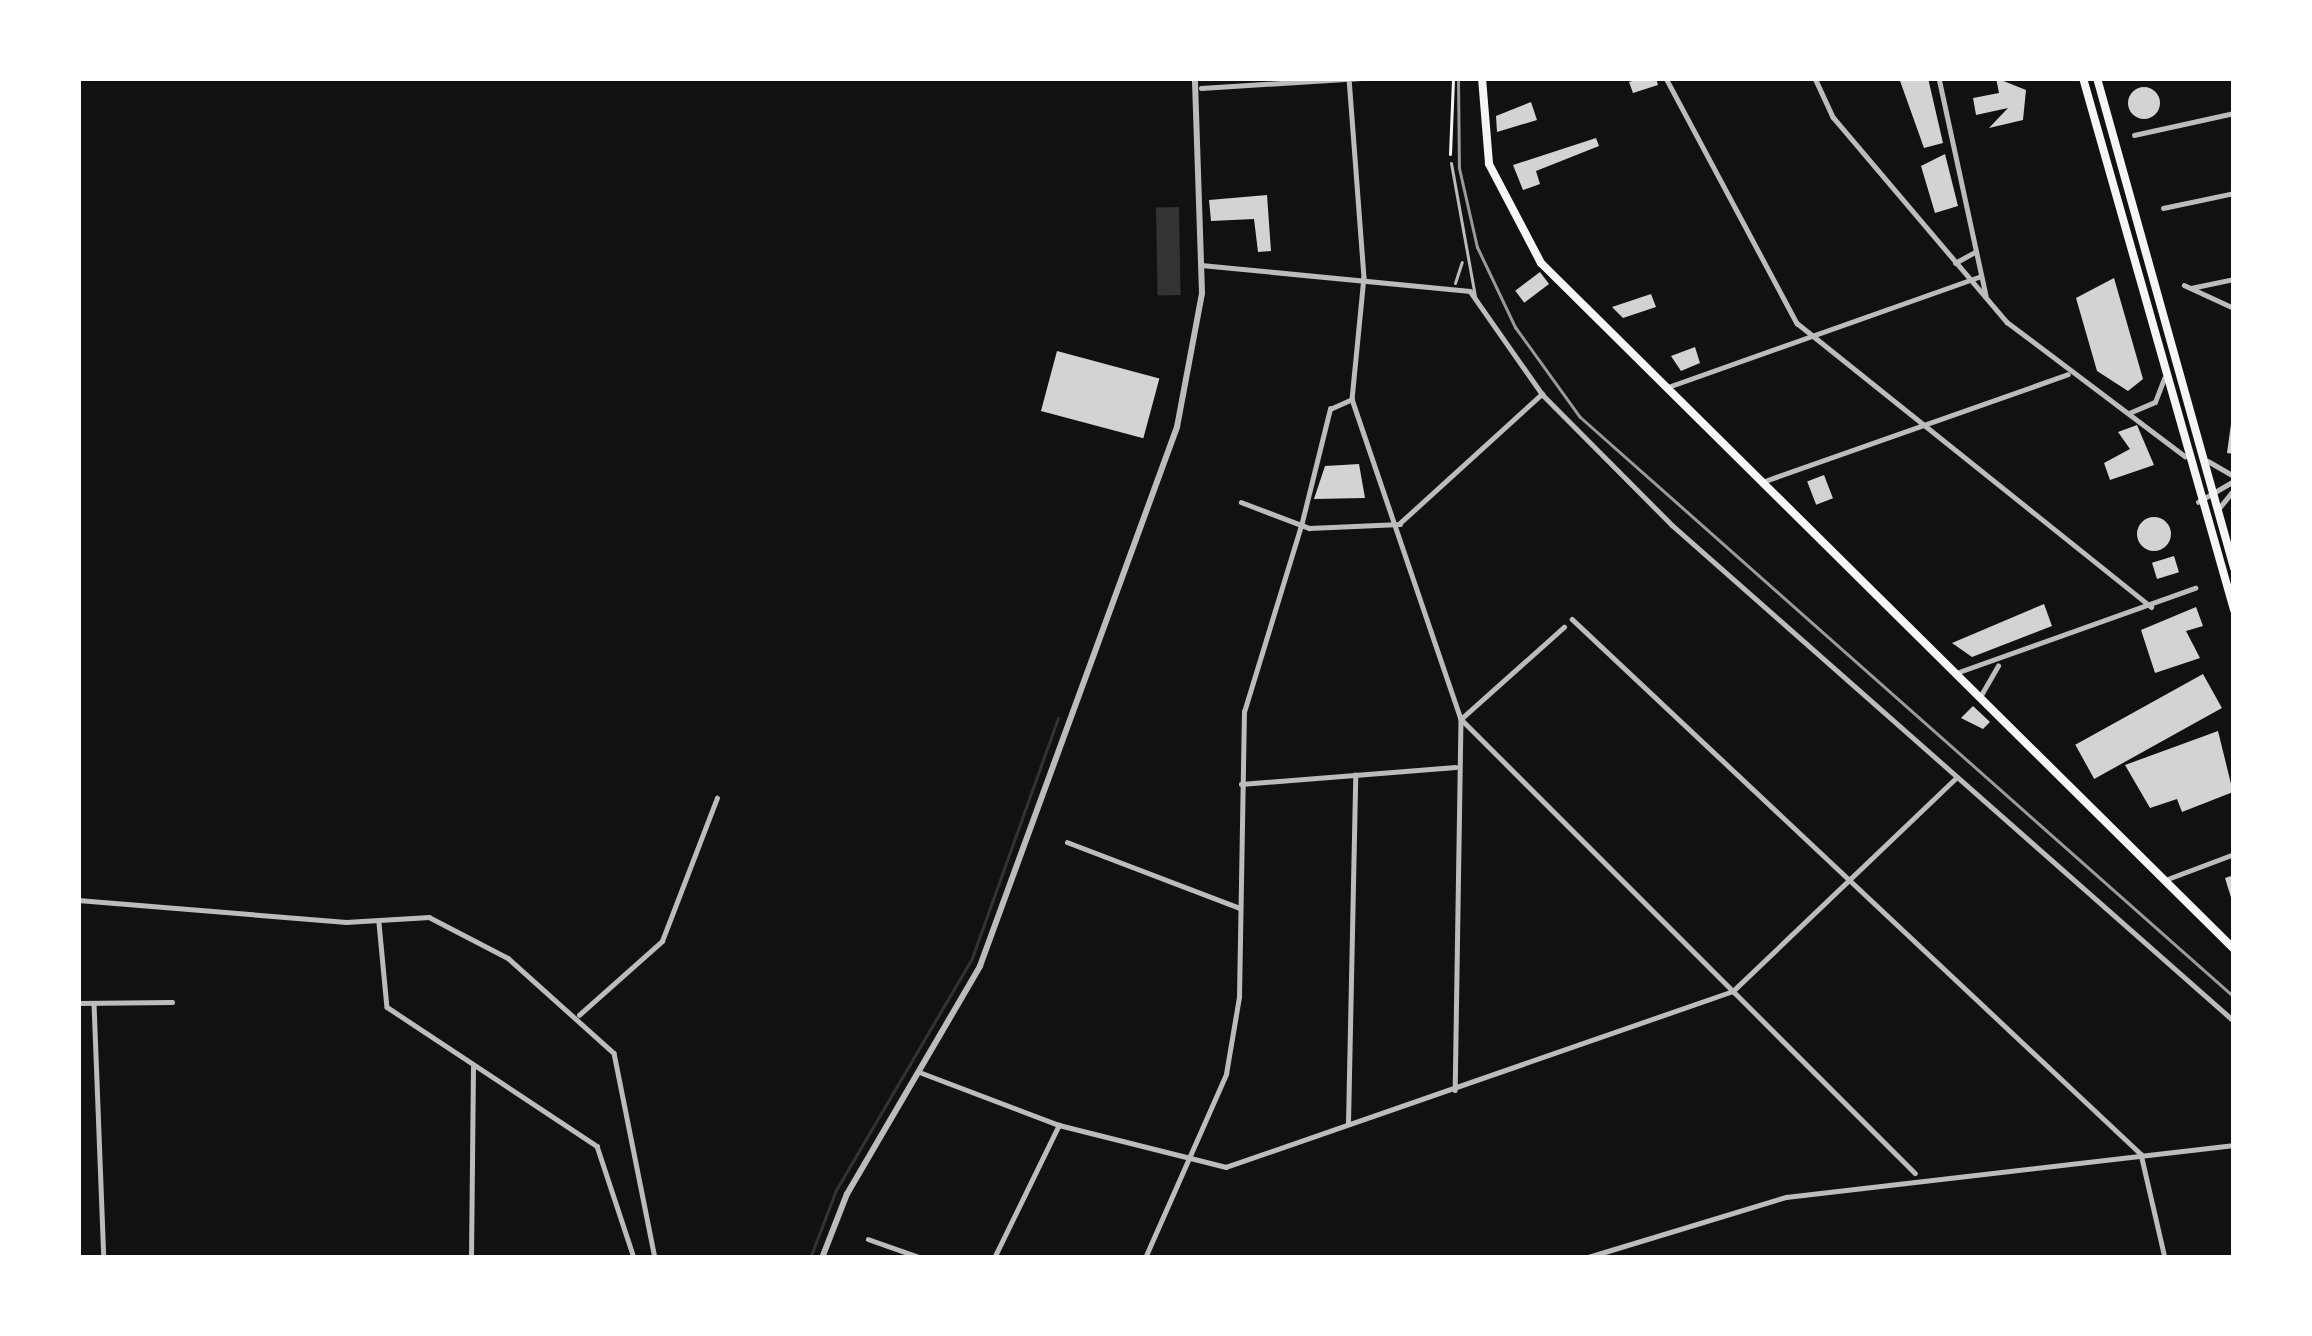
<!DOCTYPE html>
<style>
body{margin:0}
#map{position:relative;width:2312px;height:1336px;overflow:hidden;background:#111;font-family:Figtree,sans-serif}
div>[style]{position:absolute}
.water>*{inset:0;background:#333;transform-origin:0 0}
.stream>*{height:3px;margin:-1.5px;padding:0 1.5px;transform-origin:1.5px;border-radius:1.5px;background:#333}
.building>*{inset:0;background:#d3d3d3;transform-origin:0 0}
.round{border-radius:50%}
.path>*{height:3px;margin:-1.5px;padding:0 1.5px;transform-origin:1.5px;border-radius:1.5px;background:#f5f5f5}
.service>*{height:3px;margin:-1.5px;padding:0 1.5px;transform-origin:1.5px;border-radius:1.5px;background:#bcbcbc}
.pedestrian>*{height:4.5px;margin:-2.25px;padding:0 2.25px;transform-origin:2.25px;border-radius:2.25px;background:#bcbcbc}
.minor>*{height:4.5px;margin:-2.25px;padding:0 2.25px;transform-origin:2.25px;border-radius:2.25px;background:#bcbcbc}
.tertiary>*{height:6px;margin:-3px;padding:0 3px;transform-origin:3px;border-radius:3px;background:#bcbcbc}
.secondary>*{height:8px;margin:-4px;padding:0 4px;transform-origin:4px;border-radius:4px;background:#f5f5f5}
.primary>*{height:8px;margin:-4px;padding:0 4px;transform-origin:4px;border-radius:4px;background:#f5f5f5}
.tram>*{height:3px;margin:-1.5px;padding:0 1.5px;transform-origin:1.5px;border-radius:1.5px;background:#9a9a9a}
span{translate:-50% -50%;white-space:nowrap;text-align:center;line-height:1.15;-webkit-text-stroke:10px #fff;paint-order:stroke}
.frame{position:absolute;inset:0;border:81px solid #fff;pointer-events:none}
</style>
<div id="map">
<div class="water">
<i style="left:1179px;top:207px;width:88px;height:23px;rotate:89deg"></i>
</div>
<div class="stream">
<i style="left:810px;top:1258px;width:73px;rotate:-69.1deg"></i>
<i style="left:836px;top:1190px;width:269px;rotate:-59.6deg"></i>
<i style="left:972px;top:958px;width:255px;rotate:-70.3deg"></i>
</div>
<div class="building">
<i style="clip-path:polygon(1641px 78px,1656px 78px,1658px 85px,1633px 93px,1629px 82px)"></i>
<i style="clip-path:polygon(1899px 78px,1928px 78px,1943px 143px,1924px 148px)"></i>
<i style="clip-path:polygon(1996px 78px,2026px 90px,2023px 120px,1989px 128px,2008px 108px,1976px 115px,1973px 98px,1999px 93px)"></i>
<i class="round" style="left:2128px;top:87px;width:32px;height:32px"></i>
<i style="clip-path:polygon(1531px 102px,1537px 120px,1497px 132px,1496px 116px)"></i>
<i style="clip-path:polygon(1596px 138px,1599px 146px,1536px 171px,1540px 184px,1523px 190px,1513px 165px)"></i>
<i style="clip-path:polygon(1945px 154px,1958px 206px,1935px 213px,1921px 166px)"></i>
<i style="clip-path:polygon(1267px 195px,1271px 251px,1258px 252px,1254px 219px,1211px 221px,1209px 200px)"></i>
<i style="left:1540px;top:272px;width:15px;height:31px;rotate:53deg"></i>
<i style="clip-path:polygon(2114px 278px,2143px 379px,2128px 391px,2097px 371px,2076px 298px)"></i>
<i style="clip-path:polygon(1651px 294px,1656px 307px,1623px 318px,1612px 307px)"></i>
<i style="clip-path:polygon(1695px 347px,1700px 363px,1681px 371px,1671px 356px)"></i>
<i style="left:1057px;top:351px;width:106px;height:62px;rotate:15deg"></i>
<i style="clip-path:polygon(2231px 424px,2234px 424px,2234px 454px,2227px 453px)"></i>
<i style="clip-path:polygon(2137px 425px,2154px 465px,2110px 480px,2104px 463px,2130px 449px,2118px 432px)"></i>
<i style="clip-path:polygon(1359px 464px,1365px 498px,1314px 499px,1325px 466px)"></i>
<i style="left:1824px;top:475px;width:25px;height:18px;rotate:69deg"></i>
<i class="round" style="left:2137px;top:517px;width:34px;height:34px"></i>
<i style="left:2174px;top:556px;width:17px;height:23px;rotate:73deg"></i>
<i style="clip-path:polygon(2044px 604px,2052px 626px,1972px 657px,1952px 643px)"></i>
<i style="clip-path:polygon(2196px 607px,2203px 626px,2186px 631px,2200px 658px,2155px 673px,2141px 630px)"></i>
<i style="left:2203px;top:674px;width:39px;height:146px;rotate:61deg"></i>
<i style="clip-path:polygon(1973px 706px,1990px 722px,1983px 729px,1961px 718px)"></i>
<i style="clip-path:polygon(2218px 731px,2233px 792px,2182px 812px,2177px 799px,2150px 808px,2125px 765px)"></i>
<i style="clip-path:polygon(2234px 875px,2234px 903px,2233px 904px,2225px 878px)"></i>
</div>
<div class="path">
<i style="left:1450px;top:154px;width:76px;rotate:-87.7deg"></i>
</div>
<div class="service">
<i style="left:1451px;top:163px;width:135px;rotate:79.8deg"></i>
<i style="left:1455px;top:283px;width:22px;rotate:-72deg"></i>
</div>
<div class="pedestrian">
<i style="left:1955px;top:263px;width:23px;rotate:-29deg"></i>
<i style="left:1301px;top:526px;width:121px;rotate:-76.1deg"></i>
<i style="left:1330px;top:409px;width:24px;rotate:-24deg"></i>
</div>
<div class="minor">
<i style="left:1349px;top:78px;width:200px;rotate:85.7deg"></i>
<i style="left:1364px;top:277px;width:123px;rotate:95.6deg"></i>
<i style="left:1352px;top:399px;width:338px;rotate:71.2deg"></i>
<i style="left:1461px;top:719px;width:371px;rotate:90.9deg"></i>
<i style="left:1666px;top:78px;width:278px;rotate:61.9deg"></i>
<i style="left:1797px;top:323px;width:454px;rotate:38.7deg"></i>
<i style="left:1815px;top:78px;width:43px;rotate:65.2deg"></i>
<i style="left:1833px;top:117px;width:269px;rotate:49.7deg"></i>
<i style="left:2007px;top:322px;width:223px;rotate:37deg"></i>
<i style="left:1939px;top:78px;width:222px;rotate:77.8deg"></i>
<i style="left:1201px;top:88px;width:160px;rotate:-3.6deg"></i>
<i style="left:2134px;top:135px;width:102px;rotate:-12.4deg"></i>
<i style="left:2163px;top:208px;width:73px;rotate:-11.9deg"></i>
<i style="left:1201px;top:265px;width:270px;rotate:5.5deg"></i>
<i style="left:1470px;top:291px;width:126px;rotate:55deg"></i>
<i style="left:1542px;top:394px;width:185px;rotate:45.2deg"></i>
<i style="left:1672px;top:525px;width:750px;rotate:41.43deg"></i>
<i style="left:2184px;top:285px;width:55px;rotate:24.7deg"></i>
<i style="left:2191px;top:288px;width:44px;rotate:-11.8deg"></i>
<i style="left:1668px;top:387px;width:332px;rotate:-19.5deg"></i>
<i style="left:2129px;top:413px;width:28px;rotate:-23deg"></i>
<i style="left:2155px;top:402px;width:25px;rotate:-69deg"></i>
<i style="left:2208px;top:461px;width:30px;rotate:30deg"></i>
<i style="left:1762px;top:482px;width:324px;rotate:-19.4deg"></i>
<i style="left:1241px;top:502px;width:73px;rotate:20.9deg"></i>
<i style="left:1309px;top:528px;width:91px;rotate:-2.5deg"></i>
<i style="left:2198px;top:502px;width:42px;rotate:-30.3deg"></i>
<i style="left:2220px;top:507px;width:22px;rotate:-51deg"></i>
<i style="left:1400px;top:523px;width:192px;rotate:-42.3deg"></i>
<i style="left:1572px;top:619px;width:781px;rotate:43.24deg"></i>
<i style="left:1956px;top:673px;width:254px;rotate:-19.6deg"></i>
<i style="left:1980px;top:697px;width:36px;rotate:-60deg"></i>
<i style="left:1461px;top:719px;width:642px;rotate:45deg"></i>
<i style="left:1461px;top:719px;width:138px;rotate:-41.8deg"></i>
<i style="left:1241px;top:784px;width:215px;rotate:-4.5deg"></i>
<i style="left:1067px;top:842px;width:185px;rotate:20.9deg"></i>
<i style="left:2165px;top:880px;width:74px;rotate:-20.6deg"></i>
<i style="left:78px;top:900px;width:269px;rotate:4.7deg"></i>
<i style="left:346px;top:922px;width:83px;rotate:-3.4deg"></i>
<i style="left:429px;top:917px;width:89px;rotate:27.4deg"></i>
<i style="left:508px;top:958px;width:142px;rotate:41.9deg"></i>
<i style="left:614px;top:1053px;width:209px;rotate:78.7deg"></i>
<i style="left:379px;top:923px;width:84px;rotate:84.6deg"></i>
<i style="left:387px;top:1007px;width:252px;rotate:33.5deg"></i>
<i style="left:597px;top:1146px;width:118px;rotate:71.7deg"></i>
<i style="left:78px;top:1003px;width:94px;rotate:-0.6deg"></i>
<i style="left:94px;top:1003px;width:255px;rotate:87.8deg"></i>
<i style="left:579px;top:1015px;width:111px;rotate:-41.7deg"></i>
<i style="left:662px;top:941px;width:153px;rotate:-69deg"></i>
<i style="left:922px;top:1073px;width:147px;rotate:20.8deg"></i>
<i style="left:1059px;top:1125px;width:172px;rotate:14.1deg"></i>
<i style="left:1226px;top:1167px;width:537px;rotate:-19.14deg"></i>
<i style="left:1733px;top:991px;width:307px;rotate:-43.7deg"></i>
<i style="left:1348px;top:1123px;width:348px;rotate:-88.8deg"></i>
<i style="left:2141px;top:1154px;width:107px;rotate:77deg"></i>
<i style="left:868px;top:1239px;width:57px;rotate:19.4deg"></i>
<i style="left:471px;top:1258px;width:191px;rotate:-89.4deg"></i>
<i style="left:994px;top:1258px;width:148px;rotate:-64deg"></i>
<i style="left:1145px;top:1258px;width:201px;rotate:-66.2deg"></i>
<i style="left:1226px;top:1074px;width:78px;rotate:-80.4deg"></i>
<i style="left:1239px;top:997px;width:285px;rotate:-89deg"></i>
<i style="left:1244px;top:712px;width:195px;rotate:-73deg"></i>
<i style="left:1585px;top:1258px;width:210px;rotate:-16.9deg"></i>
<i style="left:1786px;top:1197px;width:451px;rotate:-6.6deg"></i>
</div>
<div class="tertiary">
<i style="left:822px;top:1258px;width:69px;rotate:-68.7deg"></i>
<i style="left:847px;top:1194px;width:264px;rotate:-59.7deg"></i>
<i style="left:980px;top:966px;width:574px;rotate:-69.92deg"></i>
<i style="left:1177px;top:427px;width:136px;rotate:-79.4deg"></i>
<i style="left:1202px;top:293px;width:215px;rotate:-91.9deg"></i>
</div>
<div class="secondary">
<i style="left:1482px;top:78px;width:86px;rotate:85.3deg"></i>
<i style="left:1489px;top:164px;width:112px;rotate:62.3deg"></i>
<i style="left:1541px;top:263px;width:975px;rotate:44.71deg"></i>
</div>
<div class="primary">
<i style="left:2083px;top:78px;width:553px;rotate:74.15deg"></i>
<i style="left:2097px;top:78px;width:509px;rotate:74.38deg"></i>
</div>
<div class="tram">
<i style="left:1458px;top:78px;width:90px;rotate:89.4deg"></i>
<i style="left:1459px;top:168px;width:81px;rotate:77.2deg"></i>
<i style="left:1477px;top:247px;width:89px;rotate:64.6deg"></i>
<i style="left:1515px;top:327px;width:111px;rotate:54.2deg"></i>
<i style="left:1580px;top:417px;width:874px;rotate:41.57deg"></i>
</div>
<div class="frame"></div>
</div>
